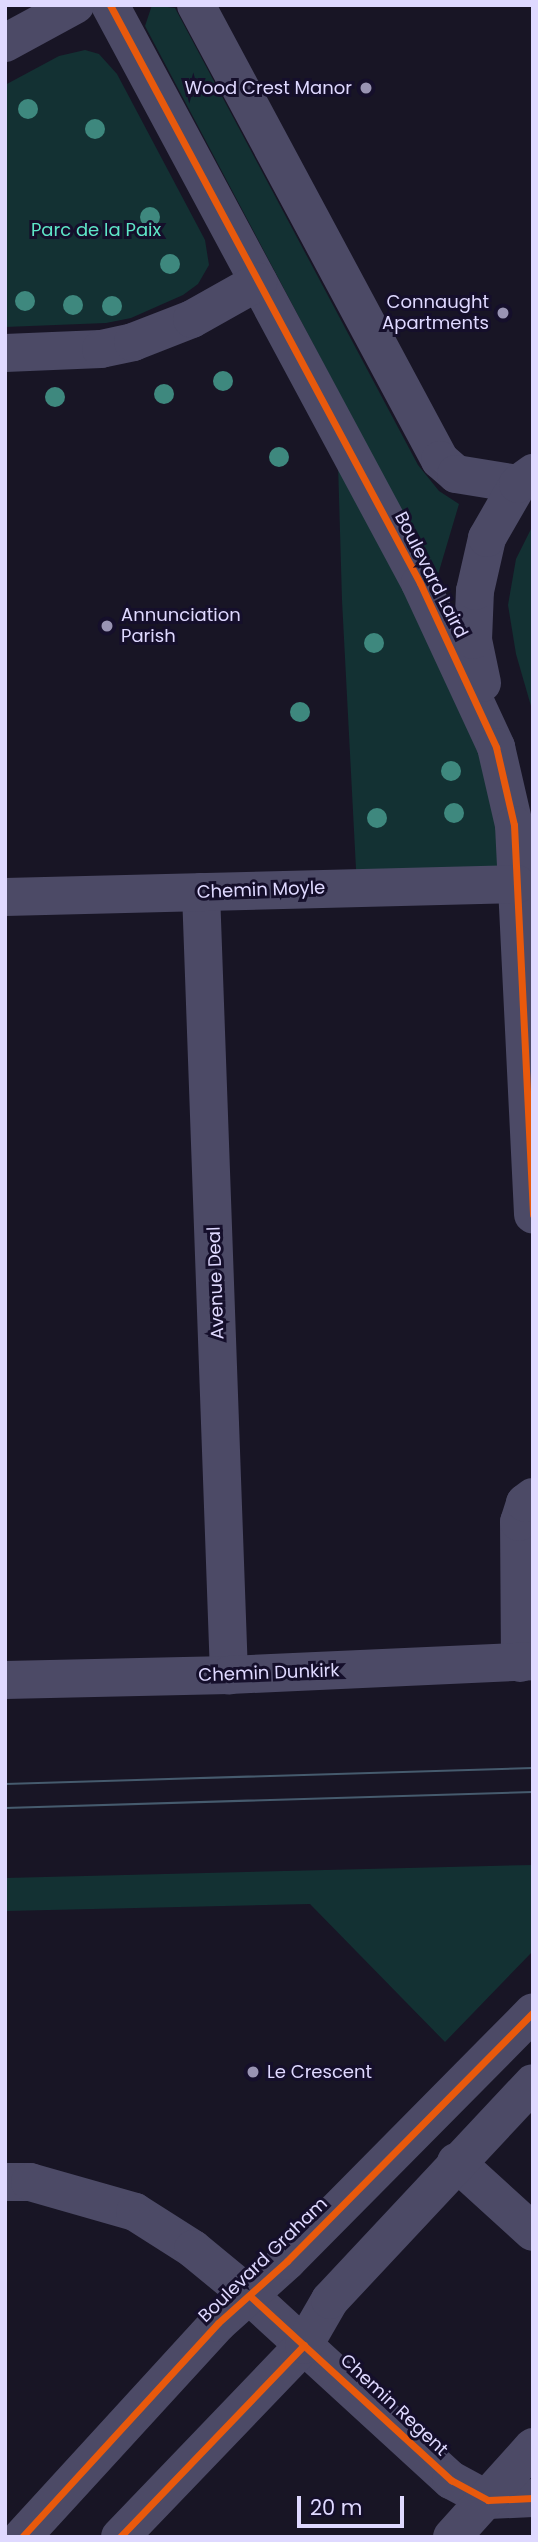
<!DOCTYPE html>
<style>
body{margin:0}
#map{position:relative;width:538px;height:2542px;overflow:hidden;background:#181525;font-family:Poppins,sans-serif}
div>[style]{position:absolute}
.green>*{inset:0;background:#133133}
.minor>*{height:38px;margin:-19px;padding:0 19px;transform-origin:19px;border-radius:19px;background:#4c4a66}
.tram>*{height:2px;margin:-1px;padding:0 1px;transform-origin:1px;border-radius:1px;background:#465b6e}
.cycleway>*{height:7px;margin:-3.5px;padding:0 3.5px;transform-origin:3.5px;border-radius:3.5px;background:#e8590c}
.trees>*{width:20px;height:20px;margin:-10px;border-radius:50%;background:#3e887e}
.dots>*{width:19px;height:19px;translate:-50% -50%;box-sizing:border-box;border:4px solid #150f2b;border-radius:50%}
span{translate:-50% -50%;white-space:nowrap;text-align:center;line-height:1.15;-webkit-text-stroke:6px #150f2b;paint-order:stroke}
.poi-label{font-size:18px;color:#dfd9ff}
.right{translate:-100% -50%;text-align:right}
.left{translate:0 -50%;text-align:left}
.park-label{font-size:18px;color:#5ee6c7}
.street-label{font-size:18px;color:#dfd9ff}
.frame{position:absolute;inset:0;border:7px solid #dfd9ff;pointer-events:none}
.scale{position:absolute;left:297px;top:2496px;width:107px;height:32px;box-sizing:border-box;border:4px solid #dfd9ff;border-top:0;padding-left:9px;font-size:21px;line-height:24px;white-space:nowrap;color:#dfd9ff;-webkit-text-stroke:5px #150f2b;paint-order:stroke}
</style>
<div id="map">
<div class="green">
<i style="clip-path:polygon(152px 5px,175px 8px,418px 465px,439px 491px,459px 504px,437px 578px,145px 26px)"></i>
<i style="clip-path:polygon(85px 50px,99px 54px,117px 74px,205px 240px,209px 265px,198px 284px,183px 295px,131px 318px,106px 323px,5px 327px,5px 85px,59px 56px)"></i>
<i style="clip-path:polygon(337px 428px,496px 747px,517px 884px,357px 888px,342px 600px)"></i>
<i style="clip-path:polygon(533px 525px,533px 713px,516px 654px,508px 605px,516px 559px)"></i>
<i style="clip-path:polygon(533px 1865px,533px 1951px,445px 2042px,310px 1904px,5px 1911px,5px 1878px)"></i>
</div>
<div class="minor">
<i style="left:110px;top:5px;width:656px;rotate:61.79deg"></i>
<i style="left:420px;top:583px;width:181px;rotate:65.1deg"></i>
<i style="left:496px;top:747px;width:80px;rotate:77deg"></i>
<i style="left:514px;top:825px;width:390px;rotate:87.2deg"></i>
<i style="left:196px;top:5px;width:516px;rotate:61.8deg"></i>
<i style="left:440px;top:460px;width:21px;rotate:41deg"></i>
<i style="left:456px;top:474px;width:63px;rotate:9.2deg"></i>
<i style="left:5px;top:43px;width:80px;rotate:-28.5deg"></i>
<i style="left:5px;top:353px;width:96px;rotate:-2.4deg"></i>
<i style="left:101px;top:349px;width:33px;rotate:-12deg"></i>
<i style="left:133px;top:342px;width:63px;rotate:-21.3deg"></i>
<i style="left:192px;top:319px;width:76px;rotate:-29.3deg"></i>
<i style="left:482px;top:683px;width:44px;rotate:-101.8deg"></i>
<i style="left:473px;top:640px;width:49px;rotate:-87.7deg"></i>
<i style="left:475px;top:591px;width:54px;rotate:-77.2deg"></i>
<i style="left:487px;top:538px;width:62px;rotate:-60.1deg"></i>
<i style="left:518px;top:484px;width:19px;rotate:-36deg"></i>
<i style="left:201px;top:892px;width:784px;rotate:87.95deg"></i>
<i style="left:5px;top:897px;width:512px;rotate:-1.45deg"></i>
<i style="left:520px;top:1663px;width:141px;rotate:-90.4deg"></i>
<i style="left:519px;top:1522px;width:20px;rotate:-72deg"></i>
<i style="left:525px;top:1503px;width:10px;rotate:-37deg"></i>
<i style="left:5px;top:1680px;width:224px;rotate:-1.3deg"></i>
<i style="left:229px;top:1675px;width:304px;rotate:-2.6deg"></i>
<i style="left:456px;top:2162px;width:104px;rotate:42.3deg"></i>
<i style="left:5px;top:2182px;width:25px"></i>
<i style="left:30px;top:2182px;width:109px;rotate:15.9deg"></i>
<i style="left:135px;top:2212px;width:69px;rotate:32.5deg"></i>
<i style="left:193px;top:2249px;width:74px;rotate:39.5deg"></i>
<i style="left:250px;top:2296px;width:273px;rotate:42.5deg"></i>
<i style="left:451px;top:2480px;width:42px;rotate:28.4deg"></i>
<i style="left:488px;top:2500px;width:45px;rotate:-2.5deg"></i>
<i style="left:22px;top:2537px;width:290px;rotate:-47.5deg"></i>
<i style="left:218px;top:2323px;width:93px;rotate:-41.9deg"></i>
<i style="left:287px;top:2261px;width:350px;rotate:-45.3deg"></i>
<i style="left:120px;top:2537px;width:266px;rotate:-46.2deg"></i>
<i style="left:304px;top:2345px;width:52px;rotate:-60deg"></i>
<i style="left:330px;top:2300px;width:297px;rotate:-46.9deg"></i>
<i style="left:452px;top:2537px;width:121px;rotate:-48deg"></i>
</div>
<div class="tram">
<i style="left:5px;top:1784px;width:528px;rotate:-1.74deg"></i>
<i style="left:5px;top:1808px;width:528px;rotate:-1.74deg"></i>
</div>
<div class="cycleway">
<i style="left:110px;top:5px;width:656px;rotate:61.79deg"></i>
<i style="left:420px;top:583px;width:181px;rotate:65.1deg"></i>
<i style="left:496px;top:747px;width:80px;rotate:77deg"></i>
<i style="left:514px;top:825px;width:390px;rotate:87.2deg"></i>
<i style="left:250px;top:2296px;width:273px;rotate:42.5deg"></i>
<i style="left:451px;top:2480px;width:42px;rotate:28.4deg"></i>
<i style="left:488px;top:2500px;width:45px;rotate:-2.5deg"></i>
<i style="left:22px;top:2537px;width:290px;rotate:-47.5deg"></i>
<i style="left:218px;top:2323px;width:93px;rotate:-41.9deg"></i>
<i style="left:287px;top:2261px;width:350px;rotate:-45.3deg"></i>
<i style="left:120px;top:2537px;width:266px;rotate:-46.2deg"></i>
</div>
<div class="trees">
<i style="left:28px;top:109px"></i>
<i style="left:95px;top:129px"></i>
<i style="left:150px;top:217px"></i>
<i style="left:170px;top:264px"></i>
<i style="left:25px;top:301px"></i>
<i style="left:73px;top:305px"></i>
<i style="left:112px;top:306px"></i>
<i style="left:223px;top:381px"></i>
<i style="left:164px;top:394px"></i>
<i style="left:55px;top:397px"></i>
<i style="left:279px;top:457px"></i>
<i style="left:374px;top:643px"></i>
<i style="left:300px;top:712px"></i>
<i style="left:451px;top:771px"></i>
<i style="left:454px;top:813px"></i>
<i style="left:377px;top:818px"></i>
</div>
<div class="dots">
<i style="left:366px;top:88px;background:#9994b3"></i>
<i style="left:503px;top:313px;background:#9994b3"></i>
<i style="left:107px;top:626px;background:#9994b3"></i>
<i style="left:253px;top:2072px;background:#9994b3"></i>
</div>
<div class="poi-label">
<span class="right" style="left:352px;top:88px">Wood Crest Manor</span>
<span class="right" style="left:489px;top:313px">Connaught<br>Apartments</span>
<span class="left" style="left:121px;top:626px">Annunciation<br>Parish</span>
<span class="left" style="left:267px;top:2072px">Le Crescent</span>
</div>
<div class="park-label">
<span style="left:96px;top:230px">Parc de la Paix</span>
</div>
<div class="street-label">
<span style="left:431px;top:575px;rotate:63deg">Boulevard Laird</span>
<span style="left:261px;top:890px;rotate:-2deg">Chemin Moyle</span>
<span style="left:216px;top:1283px;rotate:-92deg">Avenue Deal</span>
<span style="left:269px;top:1673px;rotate:-2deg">Chemin Dunkirk</span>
<span style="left:263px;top:2260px;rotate:-44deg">Boulevard Graham</span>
<span style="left:394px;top:2405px;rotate:43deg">Chemin Regent</span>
</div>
<div class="frame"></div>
<div class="scale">20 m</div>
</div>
